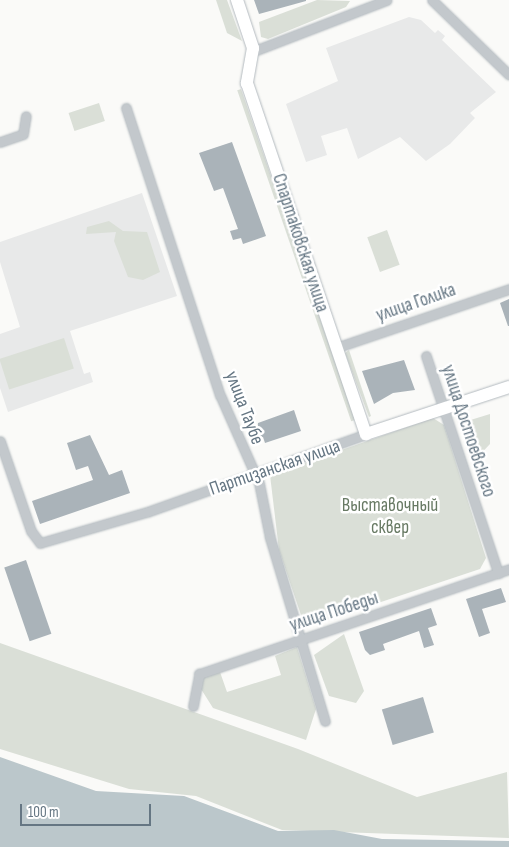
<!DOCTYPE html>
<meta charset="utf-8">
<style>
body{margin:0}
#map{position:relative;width:509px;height:847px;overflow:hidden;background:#fafaf8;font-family:"Sofia Sans Condensed",sans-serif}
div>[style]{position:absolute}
.built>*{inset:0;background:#e8e9e9}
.green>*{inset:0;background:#dadfd7;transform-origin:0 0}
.water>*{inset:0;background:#bbc7cb}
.building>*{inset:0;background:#aab3b9;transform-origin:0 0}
.roads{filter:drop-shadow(0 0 1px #b3babf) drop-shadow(0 0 1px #b3babf)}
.street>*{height:9px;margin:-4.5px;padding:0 4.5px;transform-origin:4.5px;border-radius:4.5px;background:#c3c8cc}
.secondary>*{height:12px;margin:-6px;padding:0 6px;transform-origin:6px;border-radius:6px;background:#fff}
span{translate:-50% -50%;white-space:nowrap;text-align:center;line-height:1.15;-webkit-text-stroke:5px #fff;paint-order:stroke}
.street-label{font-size:19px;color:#657683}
.park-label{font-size:19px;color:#687a64}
.scale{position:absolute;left:20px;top:804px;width:131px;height:22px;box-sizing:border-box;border:2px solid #657683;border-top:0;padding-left:6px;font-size:15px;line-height:18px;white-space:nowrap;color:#657683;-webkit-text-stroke:4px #fff;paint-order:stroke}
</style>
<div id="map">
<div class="built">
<i style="clip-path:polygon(409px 17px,421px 20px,435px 33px,438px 30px,445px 36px,442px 40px,496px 92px,470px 113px,475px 118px,450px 144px,426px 161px,400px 137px,358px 159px,347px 128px,321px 136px,327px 155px,306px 162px,286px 104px,338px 81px,326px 48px)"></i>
<i style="clip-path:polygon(142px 193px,177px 296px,70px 331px,84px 374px,90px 372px,93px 382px,8px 412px,0 388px,0 334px,20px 327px,0 262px,0 242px)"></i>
</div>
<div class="green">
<i style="clip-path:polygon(216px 0,227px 0,242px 41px,227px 33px)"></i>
<i style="clip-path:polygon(317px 0,350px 1px,346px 7px,268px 39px,261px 37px,259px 22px)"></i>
<i style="left:241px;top:89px;width:350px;height:4px;rotate:71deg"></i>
<i style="left:99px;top:103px;width:19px;height:32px;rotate:72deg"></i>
<i style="clip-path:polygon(109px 221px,123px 231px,147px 232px,160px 272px,143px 280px,128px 277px,114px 241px,116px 232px,86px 234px,87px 227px)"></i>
<i style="left:387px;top:230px;width:37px;height:21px;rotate:70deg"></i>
<i style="left:64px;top:338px;width:32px;height:68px;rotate:72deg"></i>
<i style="clip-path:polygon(349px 350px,371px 416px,369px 417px,345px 353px)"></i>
<i style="clip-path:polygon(490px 414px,490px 444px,476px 459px,464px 422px)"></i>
<i style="clip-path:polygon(433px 418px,444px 425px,486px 558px,480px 569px,312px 625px,303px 621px,279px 550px,270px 475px)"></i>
<i style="clip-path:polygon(344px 634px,364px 691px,356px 703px,329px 696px,314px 655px)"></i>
<i style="clip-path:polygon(0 643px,298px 749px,417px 797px,507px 772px,509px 838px,282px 830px,196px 796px,129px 789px,0 749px)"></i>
<i style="clip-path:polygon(297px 647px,316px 709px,306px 740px,213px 708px,201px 689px,202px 677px,220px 672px,227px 692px,281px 675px,275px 656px)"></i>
</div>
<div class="water">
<i style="clip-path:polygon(0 757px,96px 791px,184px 796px,278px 831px,334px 830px,382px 839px,509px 841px,509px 847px,0 847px)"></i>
</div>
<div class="building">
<i style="clip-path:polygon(254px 0,306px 0,306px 1px,259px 14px)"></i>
<i style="clip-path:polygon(232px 142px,266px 236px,243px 244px,241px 238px,233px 240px,230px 231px,238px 229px,223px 188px,214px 191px,199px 153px)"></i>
<i style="clip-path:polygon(509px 299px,509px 326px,508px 326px,500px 303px)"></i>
<i style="clip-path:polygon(404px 360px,415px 390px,393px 393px,374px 404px,362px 371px)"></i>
<i style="clip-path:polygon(294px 410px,301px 431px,265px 443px,263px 437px,256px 439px,258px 423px)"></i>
<i style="clip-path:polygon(90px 435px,109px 475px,122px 470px,130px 493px,40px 524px,32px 501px,93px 480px,88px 466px,76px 470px,67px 443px)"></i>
<i style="left:26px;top:560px;width:78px;height:23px;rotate:71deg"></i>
<i style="clip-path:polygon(501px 588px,506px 602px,482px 609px,490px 633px,479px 637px,466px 599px)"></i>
<i style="clip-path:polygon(431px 608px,437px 625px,428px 628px,434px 645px,424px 648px,419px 631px,383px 644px,385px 650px,370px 655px,365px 650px,359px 632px)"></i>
<i style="left:423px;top:697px;width:37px;height:43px;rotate:73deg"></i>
</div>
<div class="roads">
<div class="street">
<i style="left:432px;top:0;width:107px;rotate:44.2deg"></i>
<i style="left:254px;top:51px;width:142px;rotate:-21deg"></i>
<i style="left:126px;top:108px;width:302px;rotate:71.9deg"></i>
<i style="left:220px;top:395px;width:96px;rotate:66.1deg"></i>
<i style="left:259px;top:483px;width:56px;rotate:78.7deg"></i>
<i style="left:270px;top:538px;width:191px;rotate:73.3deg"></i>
<i style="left:0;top:142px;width:24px;rotate:-19deg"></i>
<i style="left:23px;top:134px;width:18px;rotate:-81deg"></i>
<i style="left:335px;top:348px;width:184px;rotate:-18.7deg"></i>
<i style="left:426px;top:356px;width:229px;rotate:71.6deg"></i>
<i style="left:0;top:441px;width:95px;rotate:71deg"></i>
<i style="left:31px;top:531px;width:15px;rotate:53deg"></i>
<i style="left:40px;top:543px;width:111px;rotate:-16.2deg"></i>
<i style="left:147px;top:512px;width:232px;rotate:-19.6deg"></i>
<i style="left:193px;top:706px;width:33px;rotate:-79deg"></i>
<i style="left:199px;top:674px;width:327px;rotate:-18.7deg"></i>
</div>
<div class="secondary">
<i style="left:237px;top:0;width:51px;rotate:71.6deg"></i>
<i style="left:253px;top:48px;width:36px;rotate:100deg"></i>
<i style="left:247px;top:83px;width:371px;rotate:71.3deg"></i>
<i style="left:366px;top:434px;width:151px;rotate:-18.2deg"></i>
</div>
</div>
<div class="street-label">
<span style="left:300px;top:243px;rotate:72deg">Спартаковская улица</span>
<span style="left:416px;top:303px;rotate:-19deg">улица Голика</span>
<span style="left:244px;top:408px;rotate:69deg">улица Таубе</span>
<span style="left:468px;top:431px;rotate:72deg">улица Достоевского</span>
<span style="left:275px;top:468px;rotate:-19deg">Партизанская улица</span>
<span style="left:334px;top:612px;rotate:-18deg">улица Победы</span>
</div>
<div class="park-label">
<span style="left:390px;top:517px">Выставочный<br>сквер</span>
</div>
<div class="scale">100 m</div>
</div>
